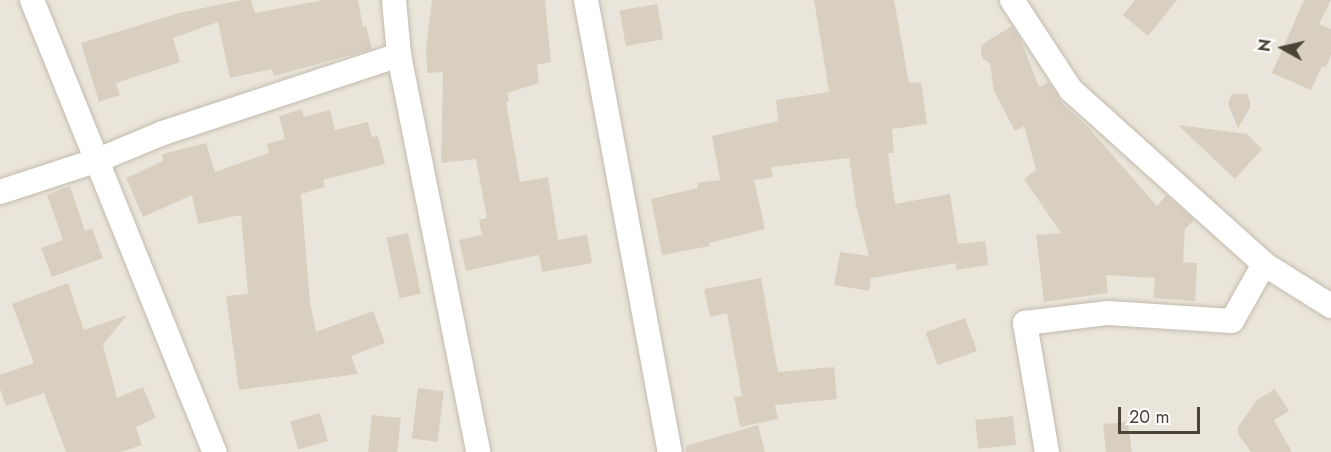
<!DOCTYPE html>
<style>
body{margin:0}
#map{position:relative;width:1331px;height:452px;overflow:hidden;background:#f6f3ec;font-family:Jost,sans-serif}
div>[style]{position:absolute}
.residential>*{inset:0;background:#eae5da;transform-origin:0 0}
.building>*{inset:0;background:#d8cfc1;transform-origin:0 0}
.roads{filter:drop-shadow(0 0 2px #c2bbae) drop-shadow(0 0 2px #c2bbae)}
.minor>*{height:24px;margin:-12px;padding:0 12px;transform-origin:12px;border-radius:12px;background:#fff}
span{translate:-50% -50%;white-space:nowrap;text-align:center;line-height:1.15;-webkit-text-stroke:6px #fff;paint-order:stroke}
.north{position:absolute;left:1253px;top:18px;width:60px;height:60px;-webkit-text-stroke:4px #fff;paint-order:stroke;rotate:278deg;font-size:16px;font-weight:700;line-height:24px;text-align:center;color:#4b4439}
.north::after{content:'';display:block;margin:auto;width:21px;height:27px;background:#4b4439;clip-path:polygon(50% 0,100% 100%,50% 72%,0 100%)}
.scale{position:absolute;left:1118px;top:407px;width:82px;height:27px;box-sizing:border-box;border:3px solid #4b4439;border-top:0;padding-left:8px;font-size:18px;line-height:21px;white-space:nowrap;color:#4b4439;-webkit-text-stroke:4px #fff;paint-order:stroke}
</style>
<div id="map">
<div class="residential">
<i style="left:0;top:0;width:1331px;height:452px"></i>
</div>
<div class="building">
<i style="clip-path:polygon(242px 0,251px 0,255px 13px,324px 0,358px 0,363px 27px,366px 26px,372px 49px,274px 76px,272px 69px,230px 78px,218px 22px,173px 38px,180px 62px,116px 83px,120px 95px,99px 102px,81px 43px,179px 13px)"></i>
<i style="clip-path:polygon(432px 0,545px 0,551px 62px,537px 65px,539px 83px,507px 93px,509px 101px,506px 102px,520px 182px,548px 177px,558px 240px,587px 235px,592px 263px,542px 272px,539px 255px,466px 271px,459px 240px,482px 235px,479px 220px,487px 218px,476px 159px,441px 163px,443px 72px,427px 73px,426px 49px)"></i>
<i style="clip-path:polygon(814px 0,894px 0,909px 83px,921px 82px,927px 124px,892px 129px,894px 153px,888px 153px,895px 204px,950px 194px,958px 244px,985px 241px,988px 265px,956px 270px,956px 263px,871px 278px,869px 291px,834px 285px,840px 252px,869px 256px,856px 205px,849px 158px,771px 167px,773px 177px,754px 180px,765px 229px,709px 243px,710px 246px,662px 255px,651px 199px,698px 188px,697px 183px,720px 180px,712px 136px,778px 121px,776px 100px,829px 92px)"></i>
<i style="clip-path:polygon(1135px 0,1177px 0,1148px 36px,1123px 15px)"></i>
<i style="clip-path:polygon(1304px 0,1331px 0,1319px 24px,1331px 29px,1331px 55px,1326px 67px,1322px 66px,1311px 90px,1272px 73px)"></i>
<i style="left:657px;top:4px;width:36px;height:38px;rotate:80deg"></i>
<i style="clip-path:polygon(1012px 26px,1020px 38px,1039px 87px,1049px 82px,1061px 102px,1087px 126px,1157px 206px,1166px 195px,1194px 220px,1185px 229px,1183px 262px,1197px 263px,1195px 301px,1153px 298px,1155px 278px,1106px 275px,1108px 293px,1044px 302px,1036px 235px,1061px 233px,1024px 179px,1036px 170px,1024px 126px,1015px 131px,994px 91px,990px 63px,983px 59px,981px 53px,981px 47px,984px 43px)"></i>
<i style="clip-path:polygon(1232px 94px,1247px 94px,1250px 101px,1250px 108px,1238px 128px,1228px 104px)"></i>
<i style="clip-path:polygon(302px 109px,304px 117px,330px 110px,335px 130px,368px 122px,372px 137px,378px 136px,385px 164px,323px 180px,325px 187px,301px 194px,310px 302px,316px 332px,373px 311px,385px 343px,351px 356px,358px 374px,239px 390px,226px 296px,248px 294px,241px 215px,198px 224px,192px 195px,143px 217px,126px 178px,163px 161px,162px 154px,206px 143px,215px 172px,269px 153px,267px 144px,285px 139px,279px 116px)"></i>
<i style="clip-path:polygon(1178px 125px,1247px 134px,1262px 149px,1235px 179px)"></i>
<i style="clip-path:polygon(70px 186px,85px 231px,92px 228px,103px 258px,52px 277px,41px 248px,63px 240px,47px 195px)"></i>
<i style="left:408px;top:233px;width:62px;height:22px;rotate:78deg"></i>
<i style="clip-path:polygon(761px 278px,778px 372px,834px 367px,837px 399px,775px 405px,778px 419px,740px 427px,734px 397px,742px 396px,727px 313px,710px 317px,704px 289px)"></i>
<i style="clip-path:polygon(68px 283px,84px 330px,127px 315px,103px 345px,117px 398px,143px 387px,156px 418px,136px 427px,142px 445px,120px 452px,66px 452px,44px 393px,6px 406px,0 389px,0 375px,34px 363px,12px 304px)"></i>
<i style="left:965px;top:318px;width:35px;height:42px;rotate:70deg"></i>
<i style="left:418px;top:388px;width:26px;height:51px;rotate:7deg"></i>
<i style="clip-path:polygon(1275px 389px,1289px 411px,1274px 420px,1292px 452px,1251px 452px,1238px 434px,1238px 427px,1257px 400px)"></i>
<i style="left:320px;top:413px;width:29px;height:31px;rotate:74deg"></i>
<i style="left:372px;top:415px;width:29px;height:37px;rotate:6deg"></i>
<i style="left:1013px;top:416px;width:29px;height:38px;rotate:84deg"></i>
<i style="clip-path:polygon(1128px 422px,1132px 452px,1106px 452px,1103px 424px)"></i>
<i style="clip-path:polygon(758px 425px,765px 452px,686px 452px,686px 446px)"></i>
</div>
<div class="roads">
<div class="minor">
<i style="left:32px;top:0;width:488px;rotate:68deg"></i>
<i style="left:394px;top:0;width:55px;rotate:84.8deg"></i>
<i style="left:399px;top:55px;width:405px;rotate:78.7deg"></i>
<i style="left:586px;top:0;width:460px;rotate:79.5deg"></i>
<i style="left:1012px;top:0;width:108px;rotate:56.8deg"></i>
<i style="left:1071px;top:90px;width:260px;rotate:42deg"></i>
<i style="left:1264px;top:264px;width:79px;rotate:32.1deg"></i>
<i style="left:0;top:192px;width:103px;rotate:-18.1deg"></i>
<i style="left:98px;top:160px;width:70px;rotate:-22.6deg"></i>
<i style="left:163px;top:133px;width:249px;rotate:-18.3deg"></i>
<i style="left:1047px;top:452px;width:131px;rotate:-99.7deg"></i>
<i style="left:1025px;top:323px;width:84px;rotate:-6.9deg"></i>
<i style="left:1108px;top:313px;width:124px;rotate:3.7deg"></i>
<i style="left:1232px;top:321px;width:65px;rotate:-60.7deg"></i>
</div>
</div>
<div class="north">N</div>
<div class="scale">20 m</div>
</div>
